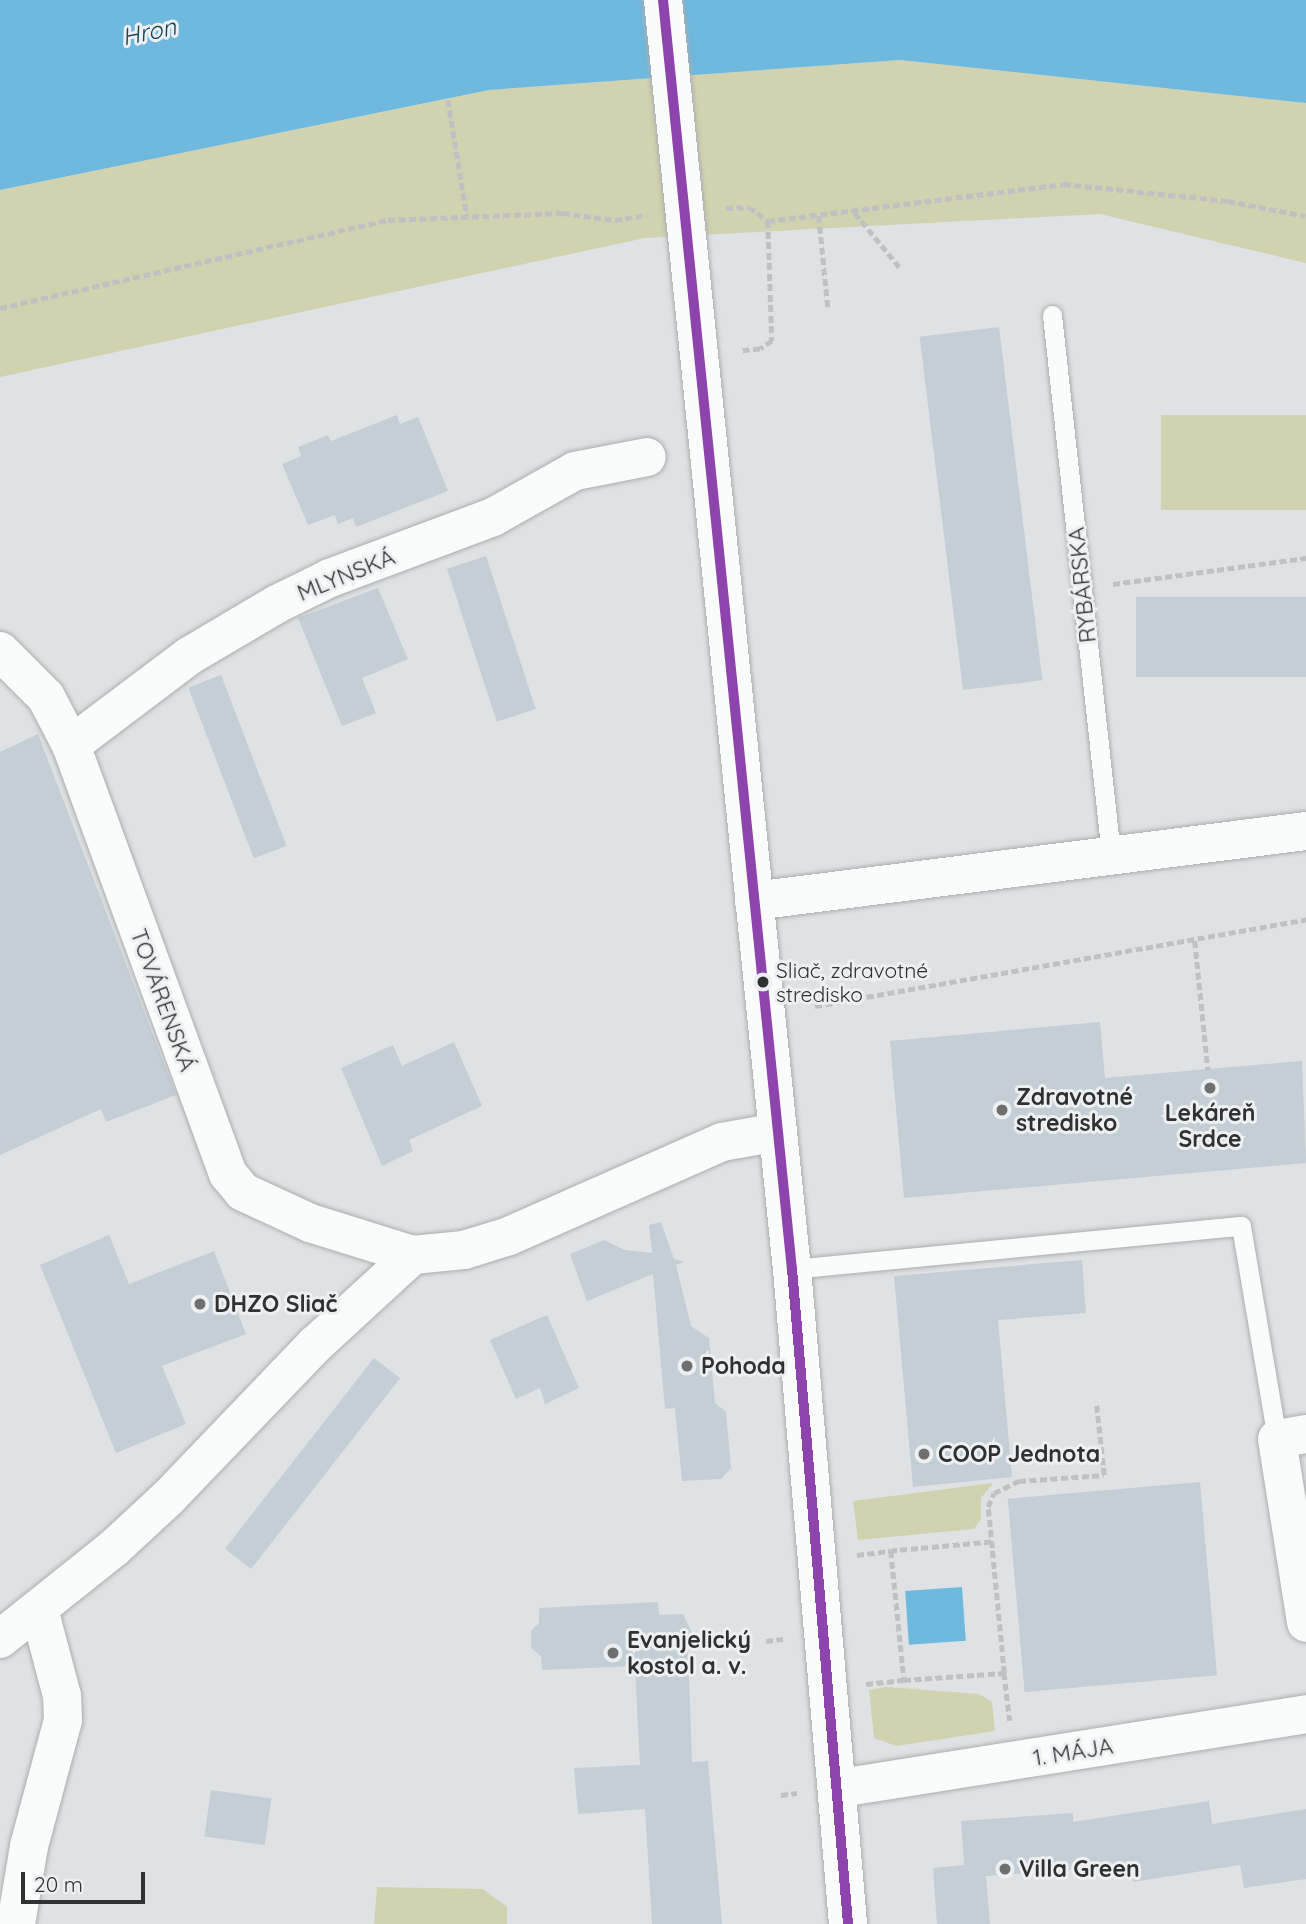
<!DOCTYPE html>
<meta charset="utf-8">
<style>
body{margin:0}
#map{position:relative;width:1306px;height:1924px;overflow:hidden;background:#dfe2e4;font-family:Quicksand,sans-serif}
div>[style]{position:absolute}
.green>*{inset:0;background:#d1d2af;transform-origin:0 0}
.water>*{inset:0;background:#6eb9dd;transform-origin:0 0}
.building>*{inset:0;background:#c3ced5;transform-origin:0 0}
.path>*{height:4.5px;margin-top:-2.25px;transform-origin:0;background:repeating-linear-gradient(90deg,#c0c1c2 0 7px,transparent 0 10.5px)}
.roads{filter:drop-shadow(0 0 2px #acaeb0) drop-shadow(0 0 2px #acaeb0)}
.lane>*{height:19px;margin:-9.5px;padding:0 9.5px;transform-origin:9.5px;border-radius:9.5px;background:#fafbfb}
.street>*{height:38px;margin:-19px;padding:0 19px;transform-origin:19px;border-radius:19px;background:#fafbfb}
.secondary>*{height:38px;margin:-19px;padding:0 19px;transform-origin:19px;border-radius:19px;background:#fafbfb}
.bus-1>*{height:10px;margin:-5px;padding:0 5px;transform-origin:5px;border-radius:5px;background:#8e44ad}
.dots>*{width:19px;height:19px;translate:-50% -50%;box-sizing:border-box;border:4px solid #ecf0f2;border-radius:50%}
span{translate:-50% -50%;white-space:nowrap;text-align:center;line-height:1.15;-webkit-text-stroke:6px #ecf0f2;paint-order:stroke}
.bus-label{font-size:21px;color:#303132}
.left{translate:0 -50%;text-align:left}
.street-label{font-size:23px;color:#303132}
.poi-label{font-size:23px;color:#303132;font-weight:700}
.water-label{font-size:24px;color:#184358;font-style:italic}
.scale{position:absolute;left:21px;top:1872px;width:124px;height:32px;box-sizing:border-box;border:4px solid #303132;border-top:0;padding-left:9px;font-size:21px;line-height:24px;white-space:nowrap;color:#303132;-webkit-text-stroke:5px #ecf0f2;paint-order:stroke}
</style>
<div id="map">
<div class="green">
<i style="clip-path:polygon(900px 60px,1306px 103px,1306px 263px,1100px 214px,645px 238px,0 377px,0 190px,489px 90px)"></i>
<i style="left:1306px;top:415px;width:95px;height:145px;rotate:90deg"></i>
<i style="clip-path:polygon(993px 1483px,981px 1498px,981px 1519px,974px 1529px,858px 1540px,853px 1501px)"></i>
<i style="clip-path:polygon(887px 1687px,979px 1694px,992px 1702px,995px 1731px,896px 1746px,874px 1738px,869px 1690px)"></i>
<i style="clip-path:polygon(377px 1887px,483px 1889px,507px 1907px,507px 1924px,374px 1924px)"></i>
</div>
<div class="water">
<i style="clip-path:polygon(0 0,1306px 0,1306px 103px,900px 60px,489px 90px,0 190px)"></i>
<i style="left:962px;top:1587px;width:54px;height:57px;rotate:86deg"></i>
</div>
<div class="building">
<i style="left:999px;top:327px;width:356px;height:80px;rotate:83deg"></i>
<i style="clip-path:polygon(397px 415px,400px 424px,418px 417px,448px 491px,356px 527px,353px 518px,338px 524px,335px 515px,308px 525px,282px 464px,301px 456px,298px 447px,328px 435px,331px 441px)"></i>
<i style="left:486px;top:556px;width:161px;height:41px;rotate:72deg"></i>
<i style="clip-path:polygon(378px 588px,408px 659px,362px 678px,376px 713px,342px 726px,298px 618px)"></i>
<i style="left:1306px;top:597px;width:80px;height:170px;rotate:90deg"></i>
<i style="left:221px;top:675px;width:183px;height:35px;rotate:69deg"></i>
<i style="clip-path:polygon(38px 734px,176px 1095px,106px 1122px,101px 1109px,0 1155px,0 752px)"></i>
<i style="clip-path:polygon(1100px 1022px,1105px 1078px,1302px 1061px,1306px 1163px,904px 1198px,890px 1041px)"></i>
<i style="clip-path:polygon(454px 1042px,482px 1106px,409px 1140px,413px 1151px,382px 1166px,341px 1068px,393px 1045px,402px 1066px)"></i>
<i style="clip-path:polygon(661px 1222px,674px 1259px,684px 1262px,676px 1265px,691px 1326px,709px 1338px,715px 1403px,726px 1412px,731px 1468px,721px 1479px,682px 1481px,675px 1408px,665px 1409px,653px 1274px,587px 1301px,570px 1254px,604px 1240px,625px 1250px,652px 1253px,649px 1225px)"></i>
<i style="clip-path:polygon(109px 1235px,129px 1284px,214px 1251px,246px 1334px,162px 1366px,186px 1424px,116px 1453px,40px 1265px)"></i>
<i style="clip-path:polygon(1082px 1260px,1086px 1313px,998px 1320px,1012px 1477px,913px 1487px,894px 1276px)"></i>
<i style="clip-path:polygon(547px 1315px,579px 1388px,545px 1404px,540px 1388px,516px 1399px,490px 1340px)"></i>
<i style="left:374px;top:1358px;width:33px;height:242px;rotate:38deg"></i>
<i style="left:1200px;top:1482px;width:194px;height:193px;rotate:85deg"></i>
<i style="clip-path:polygon(658px 1602px,659px 1615px,683px 1614px,700px 1649px,688px 1650px,692px 1762px,708px 1761px,722px 1924px,652px 1924px,645px 1809px,578px 1814px,574px 1768px,640px 1765px,635px 1666px,542px 1670px,541px 1656px,531px 1648px,531px 1631px,539px 1623px,539px 1608px)"></i>
<i style="left:211px;top:1790px;width:61px;height:47px;rotate:8deg"></i>
<i style="clip-path:polygon(1209px 1801px,1212px 1824px,1306px 1809px,1306px 1879px,1244px 1888px,1240px 1865px,1133px 1882px,1130px 1866px,986px 1876px,990px 1924px,937px 1924px,933px 1868px,964px 1865px,961px 1821px,1073px 1813px,1073px 1822px)"></i>
</div>
<div class="path">
<i style="left:448px;top:100px;width:118px;rotate:80.7deg"></i>
<i style="left:726px;top:208px;width:23px;rotate:-2deg"></i>
<i style="left:749px;top:207px;width:24px;rotate:36deg"></i>
<i style="left:768px;top:221px;width:120px;rotate:88.1deg"></i>
<i style="left:772px;top:341px;width:14px;rotate:146deg"></i>
<i style="left:760px;top:349px;width:20px;rotate:174deg"></i>
<i style="left:855px;top:213px;width:72px;rotate:50.6deg"></i>
<i style="left:819px;top:216px;width:92px;rotate:84.4deg"></i>
<i style="left:768px;top:221px;width:298px;rotate:-7.1deg"></i>
<i style="left:1064px;top:184px;width:165px;rotate:5.9deg"></i>
<i style="left:1228px;top:201px;width:79px;rotate:10.9deg"></i>
<i style="left:0;top:308px;width:398px;rotate:-12.8deg"></i>
<i style="left:388px;top:220px;width:175px;rotate:-2.3deg"></i>
<i style="left:563px;top:213px;width:52px;rotate:7.7deg"></i>
<i style="left:615px;top:220px;width:32px;rotate:-9deg"></i>
<i style="left:1113px;top:584px;width:195px;rotate:-7.7deg"></i>
<i style="left:1195px;top:941px;width:130px;rotate:84.2deg"></i>
<i style="left:815px;top:1006px;width:499px;rotate:-10deg"></i>
<i style="left:991px;top:1542px;width:100px;rotate:174.9deg"></i>
<i style="left:891px;top:1551px;width:130px;rotate:84.2deg"></i>
<i style="left:904px;top:1680px;width:100px;rotate:-4deg"></i>
<i style="left:1004px;top:1673px;width:167px;rotate:-95.5deg"></i>
<i style="left:988px;top:1507px;width:15px;rotate:-67deg"></i>
<i style="left:994px;top:1493px;width:28px;rotate:-26deg"></i>
<i style="left:1019px;top:1481px;width:85px;rotate:-4deg"></i>
<i style="left:1104px;top:1475px;width:74px;rotate:-96.2deg"></i>
<i style="left:857px;top:1555px;width:34px;rotate:-7deg"></i>
<i style="left:766px;top:1641px;width:17px;rotate:-7deg"></i>
<i style="left:1004px;top:1673px;width:48px;rotate:82.9deg"></i>
<i style="left:866px;top:1684px;width:38px;rotate:-6deg"></i>
<i style="left:781px;top:1795px;width:16px;rotate:-7deg"></i>
</div>
<div class="roads">
<div class="lane">
<i style="left:1052px;top:315px;width:543px;rotate:83.76deg"></i>
<i style="left:792px;top:1269px;width:451px;rotate:-5.5deg"></i>
<i style="left:1241px;top:1226px;width:216px;rotate:80.4deg"></i>
</div>
<div class="street">
<i style="left:0;top:651px;width:65px;rotate:45deg"></i>
<i style="left:46px;top:697px;width:54px;rotate:62.5deg"></i>
<i style="left:71px;top:745px;width:457px;rotate:69.9deg"></i>
<i style="left:228px;top:1174px;width:23px;rotate:50deg"></i>
<i style="left:243px;top:1192px;width:74px;rotate:24.8deg"></i>
<i style="left:310px;top:1223px;width:108px;rotate:17.3deg"></i>
<i style="left:413px;top:1255px;width:51px;rotate:-5.6deg"></i>
<i style="left:464px;top:1250px;width:47px;rotate:-17.3deg"></i>
<i style="left:509px;top:1236px;width:233px;rotate:-23.8deg"></i>
<i style="left:722px;top:1142px;width:57px;rotate:-10.1deg"></i>
<i style="left:71px;top:745px;width:148px;rotate:-37deg"></i>
<i style="left:189px;top:656px;width:102px;rotate:-30.6deg"></i>
<i style="left:277px;top:604px;width:59px;rotate:-26.1deg"></i>
<i style="left:330px;top:578px;width:174px;rotate:-20.5deg"></i>
<i style="left:493px;top:517px;width:94px;rotate:-29.3deg"></i>
<i style="left:575px;top:471px;width:73px;rotate:-11deg"></i>
<i style="left:754px;top:901px;width:556px;rotate:-7.23deg"></i>
<i style="left:1306px;top:1434px;width:29px;rotate:170deg"></i>
<i style="left:1277px;top:1439px;width:186px;rotate:81deg"></i>
<i style="left:0;top:1639px;width:146px;rotate:-38.6deg"></i>
<i style="left:114px;top:1548px;width:75px;rotate:-42.8deg"></i>
<i style="left:169px;top:1497px;width:211px;rotate:-46.2deg"></i>
<i style="left:315px;top:1345px;width:133px;rotate:-42.6deg"></i>
<i style="left:840px;top:1788px;width:472px;rotate:-9deg"></i>
<i style="left:16px;top:1924px;width:79px;rotate:-80.5deg"></i>
<i style="left:29px;top:1846px;width:131px;rotate:-74.9deg"></i>
<i style="left:63px;top:1720px;width:24px;rotate:-92deg"></i>
<i style="left:62px;top:1696px;width:90px;rotate:-104.8deg"></i>
</div>
<div class="secondary">
<i style="left:663px;top:0;width:1276px;rotate:84.2deg"></i>
<i style="left:792px;top:1269px;width:657px;rotate:85.11deg"></i>
</div>
</div>
<div class="bus-1">
<i style="left:663px;top:0;width:1276px;rotate:84.2deg"></i>
<i style="left:792px;top:1269px;width:657px;rotate:85.11deg"></i>
</div>
<div class="dots">
<i style="left:763px;top:982px;background:#303132"></i>
<i style="left:1210px;top:1088px;background:#6d6f70"></i>
<i style="left:1002px;top:1110px;background:#6d6f70"></i>
<i style="left:200px;top:1304px;background:#6d6f70"></i>
<i style="left:687px;top:1366px;background:#6d6f70"></i>
<i style="left:924px;top:1454px;background:#6d6f70"></i>
<i style="left:613px;top:1653px;background:#6d6f70"></i>
<i style="left:1005px;top:1869px;background:#6d6f70"></i>
</div>
<div class="bus-label">
<span class="left" style="left:776px;top:982px">Sliač, zdravotné<br>stredisko</span>
</div>
<div class="street-label">
<span style="left:346px;top:575px;rotate:-22deg">MLYNSKÁ</span>
<span style="left:1082px;top:585px;rotate:-96deg">RYBÁRSKA</span>
<span style="left:163px;top:1000px;rotate:70deg">TOVÁRENSKÁ</span>
<span style="left:1073px;top:1752px;rotate:-9deg">1. MÁJA</span>
</div>
<div class="poi-label">
<span class="left" style="left:1016px;top:1110px">Zdravotné<br>stredisko</span>
<span style="left:1210px;top:1126px">Lekáreň<br>Srdce</span>
<span class="left" style="left:214px;top:1304px">DHZO Sliač</span>
<span class="left" style="left:701px;top:1366px">Pohoda</span>
<span class="left" style="left:938px;top:1454px">COOP Jednota</span>
<span class="left" style="left:627px;top:1653px">Evanjelický<br>kostol a. v.</span>
<span class="left" style="left:1019px;top:1869px">Villa Green</span>
</div>
<div class="water-label">
<span style="left:149px;top:32px;rotate:-12deg">Hron</span>
</div>
<div class="scale">20 m</div>
</div>
